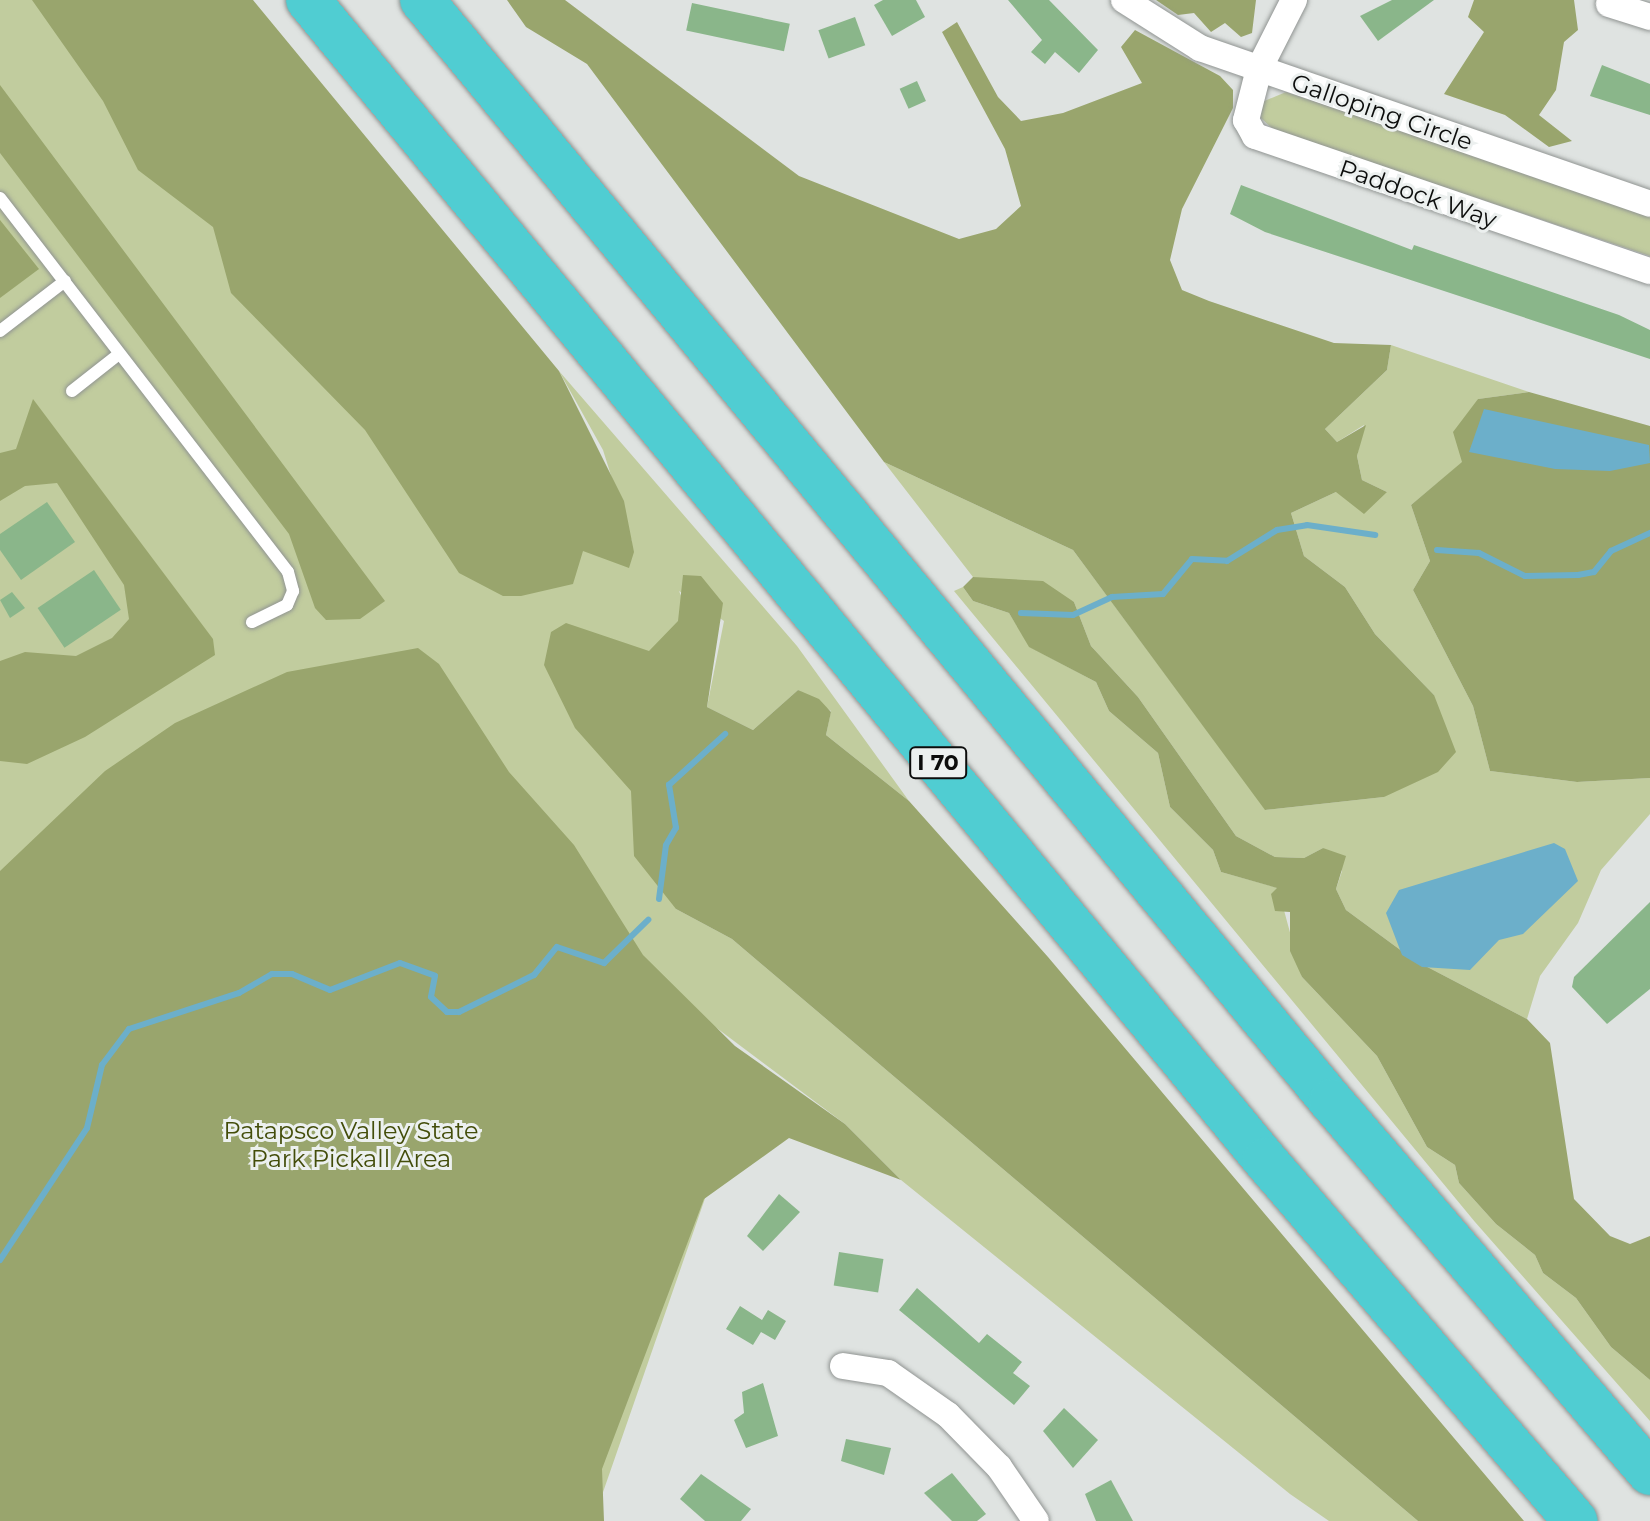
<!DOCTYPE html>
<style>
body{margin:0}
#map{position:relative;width:1650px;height:1521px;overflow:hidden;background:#dfe3e1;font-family:Montserrat,sans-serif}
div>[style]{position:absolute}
.green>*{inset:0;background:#c1cc9e}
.forest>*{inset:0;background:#99a56d}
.water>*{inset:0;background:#6cafca}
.stream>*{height:6px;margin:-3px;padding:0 3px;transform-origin:3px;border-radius:3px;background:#6cafca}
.building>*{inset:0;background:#8ab68a;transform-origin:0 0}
.roads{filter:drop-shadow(0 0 2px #909492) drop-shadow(0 0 2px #909492)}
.service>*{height:12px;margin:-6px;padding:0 6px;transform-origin:6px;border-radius:6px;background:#fff}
.minor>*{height:26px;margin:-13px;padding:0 13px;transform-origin:13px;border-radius:13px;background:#fff}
.motorway>*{height:44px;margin:-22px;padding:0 22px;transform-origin:22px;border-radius:22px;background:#50cdd2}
span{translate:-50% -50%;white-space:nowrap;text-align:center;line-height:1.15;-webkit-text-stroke:6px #ecf0ef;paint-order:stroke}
.shield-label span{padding:2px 6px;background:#ecf0ef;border:2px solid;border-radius:6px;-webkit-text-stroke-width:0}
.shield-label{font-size:22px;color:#0c0d0c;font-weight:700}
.street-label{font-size:24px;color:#0c0d0c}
.park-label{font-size:24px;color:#434d0a}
</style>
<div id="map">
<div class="green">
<i style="clip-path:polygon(0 0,169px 0,632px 542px,603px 450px,559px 371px,797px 646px,909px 801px,826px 735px,831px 711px,798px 690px,753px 730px,707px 707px,724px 621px,679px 591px,685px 605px,676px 909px,732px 939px,1418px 1521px,1329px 1521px,1290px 1494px,901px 1180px,845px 1124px,714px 1026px,751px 1066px,593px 1521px,0 1521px)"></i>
<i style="clip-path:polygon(1286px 92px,1650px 215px,1650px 256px,1274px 130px,1261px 118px,1262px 102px)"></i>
<i style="clip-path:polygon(1391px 345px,1529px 392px,1478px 399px,1463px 462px,1411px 505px,1430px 561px,1413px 590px,1473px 706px,1490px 771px,1577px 782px,1650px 778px,1650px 814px,1601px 870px,1578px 923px,1540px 976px,1527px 1019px,1414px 960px,1346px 910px,1336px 889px,1342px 871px,1323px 848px,1304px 858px,1275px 857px,1236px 836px,1138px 697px,1091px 646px,1074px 602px,973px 577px,884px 462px,1073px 550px,1266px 810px,1384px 797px,1434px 695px,1375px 634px,1345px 587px,1304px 556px,1291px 513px,1336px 492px,1387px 492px,1362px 480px,1357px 456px,1364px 425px,1337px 442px,1325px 429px,1387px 370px)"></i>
<i style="clip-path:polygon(963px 587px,973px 601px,1009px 613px,1030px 647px,1096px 682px,1109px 711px,1158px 753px,1170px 807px,1213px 850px,1221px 872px,1278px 888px,1302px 977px,1377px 1056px,1427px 1147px,1455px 1165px,1459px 1183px,1496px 1224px,1535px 1255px,1543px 1273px,1576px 1298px,1611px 1347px,1650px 1380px,1650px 1421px,1475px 1222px,954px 591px)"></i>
</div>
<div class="forest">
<i style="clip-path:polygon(32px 0,253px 0,559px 371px,624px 501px,634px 552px,629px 568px,583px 551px,573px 584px,521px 596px,503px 596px,459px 573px,365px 430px,231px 293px,213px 227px,138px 170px,103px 101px)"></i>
<i style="clip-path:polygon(507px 0,565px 0,799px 176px,959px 239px,996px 229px,1021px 206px,1005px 149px,942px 32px,957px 22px,998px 97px,1021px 121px,1063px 113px,1142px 83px,1121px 47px,1135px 30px,1220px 76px,1233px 90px,1233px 108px,1182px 209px,1170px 260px,1182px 290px,1209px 301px,1334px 343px,1391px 345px,1387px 370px,1325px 429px,1337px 442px,1366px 425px,1357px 456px,1362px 480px,1387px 492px,1364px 514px,1336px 492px,1291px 513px,1304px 556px,1345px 587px,1375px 634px,1434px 695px,1456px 752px,1438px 772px,1384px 797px,1265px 810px,1073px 550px,884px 462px,587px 64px,526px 27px)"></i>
<i style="clip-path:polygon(1156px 0,1256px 0,1252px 33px,1241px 37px,1225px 23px,1211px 32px,1194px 13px,1178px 15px)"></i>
<i style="clip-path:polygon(1474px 0,1574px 0,1578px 30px,1564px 42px,1556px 90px,1539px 115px,1572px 141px,1549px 147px,1505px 115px,1444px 94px,1484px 32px,1468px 17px)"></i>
<i style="clip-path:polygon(0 85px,385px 601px,360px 619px,326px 620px,315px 608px,289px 534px,0 153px)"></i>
<i style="clip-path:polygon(0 220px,39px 269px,0 298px)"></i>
<i style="clip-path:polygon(1529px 392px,1650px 426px,1650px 778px,1577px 782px,1490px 771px,1473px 706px,1413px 590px,1430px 561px,1411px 505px,1462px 462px,1453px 432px,1478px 399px)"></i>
<i style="clip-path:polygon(33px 399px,213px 639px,215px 655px,85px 737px,27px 764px,0 761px,0 661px,25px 652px,76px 656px,112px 638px,129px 619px,124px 585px,57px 483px,25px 486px,0 501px,0 453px,16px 449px)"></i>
<i style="clip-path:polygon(683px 575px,701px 576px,723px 603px,707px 707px,753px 730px,798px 690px,819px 699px,831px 712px,826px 735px,909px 801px,1048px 957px,1524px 1521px,1418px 1521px,732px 939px,676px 909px,634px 856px,631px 791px,575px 728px,544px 665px,551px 632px,566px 623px,649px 651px,678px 621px)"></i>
<i style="clip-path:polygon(973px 577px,1043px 581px,1074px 602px,1091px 646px,1138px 697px,1236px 836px,1275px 857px,1304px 858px,1323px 848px,1346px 856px,1336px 889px,1346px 910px,1414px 960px,1527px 1019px,1550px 1043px,1574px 1199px,1610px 1236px,1630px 1244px,1650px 1236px,1650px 1380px,1611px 1347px,1576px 1298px,1543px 1273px,1535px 1255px,1496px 1224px,1459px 1183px,1455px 1165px,1427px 1147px,1377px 1056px,1302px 977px,1290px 951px,1290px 912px,1275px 911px,1271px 894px,1277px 888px,1221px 872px,1213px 850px,1170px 807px,1158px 753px,1109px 711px,1096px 682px,1029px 647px,1009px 613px,973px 601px,963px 587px)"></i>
<i style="clip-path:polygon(418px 648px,439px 664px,509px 772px,574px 845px,643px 955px,735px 1046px,845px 1124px,901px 1180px,789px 1138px,704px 1199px,602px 1469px,604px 1521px,0 1521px,0 871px,105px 771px,175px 723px,287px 672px)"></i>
</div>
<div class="water">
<i style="clip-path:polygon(1484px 409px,1649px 445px,1650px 463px,1610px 471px,1555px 469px,1469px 452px)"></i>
<i style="clip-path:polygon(1554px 843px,1565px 849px,1578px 881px,1523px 934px,1499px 940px,1470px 970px,1422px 967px,1402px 955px,1386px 913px,1399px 890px)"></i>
</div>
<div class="stream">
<i style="left:1437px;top:550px;width:42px;rotate:4.1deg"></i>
<i style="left:1479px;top:553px;width:51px;rotate:26.6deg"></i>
<i style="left:1525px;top:576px;width:53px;rotate:-1.1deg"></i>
<i style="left:1578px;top:575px;width:16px;rotate:-11deg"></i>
<i style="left:1594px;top:572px;width:27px;rotate:-51deg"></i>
<i style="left:1611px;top:551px;width:43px;rotate:-24.8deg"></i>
<i style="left:1021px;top:613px;width:52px;rotate:2.2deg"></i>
<i style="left:1073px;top:615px;width:43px;rotate:-24.8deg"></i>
<i style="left:1112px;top:597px;width:51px;rotate:-3.4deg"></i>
<i style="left:1163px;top:594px;width:45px;rotate:-50.4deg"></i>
<i style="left:1192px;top:559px;width:35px;rotate:3deg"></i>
<i style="left:1227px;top:561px;width:59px;rotate:-31.8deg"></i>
<i style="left:1277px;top:530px;width:30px;rotate:-9deg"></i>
<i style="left:1307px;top:525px;width:69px;rotate:8.4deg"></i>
<i style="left:659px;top:899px;width:54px;rotate:-82.6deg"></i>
<i style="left:666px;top:845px;width:20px;rotate:-60deg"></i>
<i style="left:676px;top:828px;width:44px;rotate:-99.2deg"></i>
<i style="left:669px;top:785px;width:76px;rotate:-42.3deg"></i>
<i style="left:0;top:1260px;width:158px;rotate:-56.6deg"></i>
<i style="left:87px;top:1128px;width:65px;rotate:-76.6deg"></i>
<i style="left:102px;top:1065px;width:45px;rotate:-53.1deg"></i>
<i style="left:129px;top:1029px;width:116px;rotate:-18.1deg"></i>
<i style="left:239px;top:993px;width:38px;rotate:-30deg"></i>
<i style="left:272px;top:974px;width:20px"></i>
<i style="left:292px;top:974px;width:41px;rotate:22.8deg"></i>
<i style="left:330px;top:990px;width:75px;rotate:-21.1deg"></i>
<i style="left:400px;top:963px;width:37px;rotate:20deg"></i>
<i style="left:435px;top:976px;width:21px;rotate:101deg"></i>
<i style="left:431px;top:997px;width:22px;rotate:43deg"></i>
<i style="left:447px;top:1012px;width:12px"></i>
<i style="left:459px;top:1012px;width:84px;rotate:-26.3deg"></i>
<i style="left:534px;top:975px;width:36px;rotate:-51deg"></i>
<i style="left:557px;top:947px;width:50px;rotate:18.8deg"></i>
<i style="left:604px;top:963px;width:62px;rotate:-44.3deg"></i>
</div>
<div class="building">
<i style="clip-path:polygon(883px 0,916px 0,925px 17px,892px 36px,874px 5px)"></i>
<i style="clip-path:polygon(1008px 0,1049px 0,1098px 50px,1079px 73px,1055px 52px,1045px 64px,1031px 52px,1042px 40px)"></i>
<i style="clip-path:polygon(1392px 0,1434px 0,1378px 41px,1360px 16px)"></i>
<i style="left:692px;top:3px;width:100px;height:28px;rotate:12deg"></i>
<i style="left:855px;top:17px;width:30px;height:39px;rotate:70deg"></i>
<i style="clip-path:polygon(1602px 65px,1650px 84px,1650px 115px,1590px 96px)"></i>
<i style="left:917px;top:81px;width:22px;height:19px;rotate:66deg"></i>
<i style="clip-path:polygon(1241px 185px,1412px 250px,1414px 245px,1619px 315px,1650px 330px,1650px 359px,1265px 232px,1230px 214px)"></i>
<i style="clip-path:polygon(47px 502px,75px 542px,21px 580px,0 550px,0 534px)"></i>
<i style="left:94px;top:570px;width:48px;height:68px;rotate:56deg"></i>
<i style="clip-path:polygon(12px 592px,25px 608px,10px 618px,0 600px)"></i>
<i style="clip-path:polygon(1650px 902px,1650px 989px,1607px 1024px,1572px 987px,1574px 977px)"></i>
<i style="clip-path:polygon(779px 1194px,800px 1212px,763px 1251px,747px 1236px)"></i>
<i style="left:839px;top:1252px;width:45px;height:34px;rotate:9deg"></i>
<i style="clip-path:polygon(917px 1288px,979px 1343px,987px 1334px,1022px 1362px,1013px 1373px,1030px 1386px,1014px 1405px,899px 1310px)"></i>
<i style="clip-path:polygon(740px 1306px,762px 1320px,768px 1310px,786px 1321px,775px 1340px,761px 1332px,753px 1345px,726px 1329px)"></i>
<i style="clip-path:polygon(763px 1383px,778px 1436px,746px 1448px,734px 1420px,744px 1413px,742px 1392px)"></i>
<i style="clip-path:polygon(1064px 1408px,1098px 1440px,1073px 1468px,1043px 1431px)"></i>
<i style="clip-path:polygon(846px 1439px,891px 1448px,884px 1475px,841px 1461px)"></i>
<i style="clip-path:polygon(952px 1473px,986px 1514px,977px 1521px,952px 1521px,924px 1493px)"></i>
<i style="clip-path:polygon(701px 1474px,751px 1509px,741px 1521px,705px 1521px,680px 1499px)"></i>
<i style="clip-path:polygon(1111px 1480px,1133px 1521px,1096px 1521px,1085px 1494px)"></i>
</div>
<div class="roads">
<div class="service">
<i style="left:0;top:198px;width:472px;rotate:52.4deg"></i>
<i style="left:288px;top:572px;width:20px;rotate:75deg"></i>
<i style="left:293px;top:591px;width:15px;rotate:113deg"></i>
<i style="left:287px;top:605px;width:39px;rotate:154deg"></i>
<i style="left:0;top:331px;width:82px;rotate:-37.6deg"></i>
<i style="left:72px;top:391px;width:60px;rotate:-38.2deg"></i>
</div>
<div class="minor">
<i style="left:1124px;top:0;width:90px;rotate:32.3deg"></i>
<i style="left:1200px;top:48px;width:476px;rotate:19.1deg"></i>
<i style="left:1294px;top:0;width:77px;rotate:116.9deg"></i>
<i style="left:1259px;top:69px;width:53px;rotate:104.3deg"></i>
<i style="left:1246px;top:120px;width:18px;rotate:61deg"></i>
<i style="left:1255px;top:136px;width:417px;rotate:18.9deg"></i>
<i style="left:1609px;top:4px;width:43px;rotate:17.6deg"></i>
<i style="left:843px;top:1366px;width:46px;rotate:8.8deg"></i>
<i style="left:888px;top:1373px;width:73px;rotate:35deg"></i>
<i style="left:948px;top:1415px;width:73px;rotate:45.6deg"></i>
<i style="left:999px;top:1467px;width:65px;rotate:55.6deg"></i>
</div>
<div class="motorway">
<i style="left:308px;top:0;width:1504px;rotate:50.48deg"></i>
<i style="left:1265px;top:1160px;width:476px;rotate:49.3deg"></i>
<i style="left:422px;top:0;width:1428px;rotate:50.46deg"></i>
<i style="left:1331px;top:1101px;width:490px;rotate:49.4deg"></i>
</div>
</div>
<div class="shield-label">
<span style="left:938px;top:763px">I 70</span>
</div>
<div class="street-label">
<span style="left:1382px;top:112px;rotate:19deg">Galloping Circle</span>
<span style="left:1418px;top:194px;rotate:19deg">Paddock Way</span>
</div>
<div class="park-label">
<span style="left:351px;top:1145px">Patapsco Valley State<br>Park Pickall Area</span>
</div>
</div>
